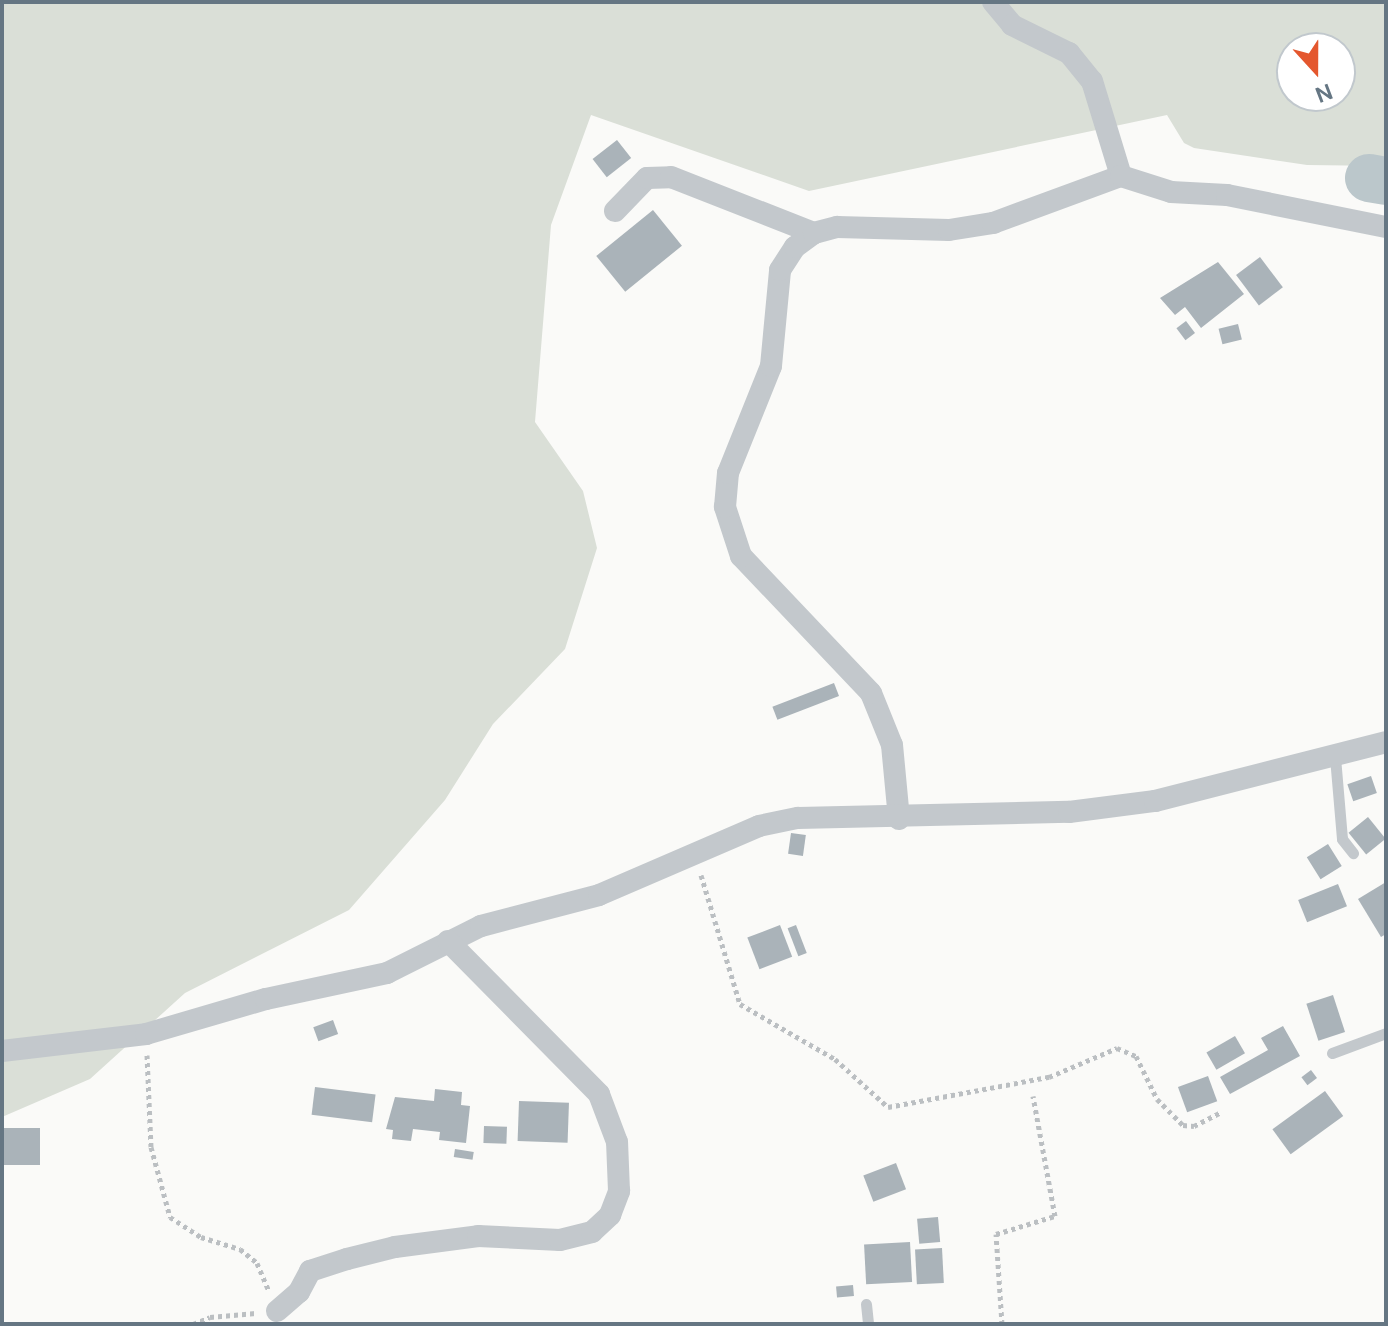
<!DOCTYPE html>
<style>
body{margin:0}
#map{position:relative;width:1388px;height:1326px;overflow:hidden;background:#fafaf8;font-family:"DM Sans",sans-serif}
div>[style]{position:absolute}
.green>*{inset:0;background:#dadfd7}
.river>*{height:48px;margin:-24px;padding:0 24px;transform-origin:24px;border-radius:24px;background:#bbc7cb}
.building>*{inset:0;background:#aab3b9;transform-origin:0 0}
.path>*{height:5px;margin-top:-2.5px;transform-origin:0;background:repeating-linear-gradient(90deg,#bbbfc2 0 4px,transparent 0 8px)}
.service>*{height:11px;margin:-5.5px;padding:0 5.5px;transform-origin:5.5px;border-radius:5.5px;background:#c3c8cc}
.minor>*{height:22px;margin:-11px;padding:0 11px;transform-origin:11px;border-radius:11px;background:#c3c8cc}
span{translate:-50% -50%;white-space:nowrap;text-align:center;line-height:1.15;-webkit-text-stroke:8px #fff;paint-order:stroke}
.frame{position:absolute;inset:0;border:4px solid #657683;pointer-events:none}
.north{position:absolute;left:1276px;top:32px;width:80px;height:80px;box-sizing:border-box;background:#fff;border:2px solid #c1c8cd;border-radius:50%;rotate:159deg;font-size:22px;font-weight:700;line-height:32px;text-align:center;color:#657683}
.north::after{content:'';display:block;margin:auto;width:28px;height:36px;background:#e4572e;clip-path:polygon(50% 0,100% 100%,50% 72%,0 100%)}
</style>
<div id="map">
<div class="green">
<i style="clip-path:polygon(evenodd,2px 2px,1386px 2px,1386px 166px,1307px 165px,1194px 148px,1184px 143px,1167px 115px,809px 191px,591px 115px,551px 225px,535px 422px,583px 491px,597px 548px,565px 649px,493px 724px,445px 800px,349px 910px,185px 993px,90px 1079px,2px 1117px,2px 2px,1292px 48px,1340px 48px,1340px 96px,1292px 96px,1292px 48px)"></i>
</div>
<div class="river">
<i style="left:1369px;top:178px;width:17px;rotate:10deg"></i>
</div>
<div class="building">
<i style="left:617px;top:140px;width:23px;height:31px;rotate:52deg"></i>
<i style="left:653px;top:210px;width:46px;height:73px;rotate:51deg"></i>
<i style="left:1260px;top:257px;width:38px;height:30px;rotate:53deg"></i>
<i style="clip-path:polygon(1218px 262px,1244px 294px,1201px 328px,1185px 307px,1175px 315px,1160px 298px)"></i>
<i style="left:1186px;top:321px;width:15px;height:12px;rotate:53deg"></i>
<i style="left:1238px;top:324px;width:16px;height:20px;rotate:76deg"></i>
<i style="left:834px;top:683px;width:14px;height:66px;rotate:69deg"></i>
<i style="left:1371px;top:776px;width:18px;height:25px;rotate:71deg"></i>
<i style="left:1368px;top:817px;width:28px;height:25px;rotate:51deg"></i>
<i style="left:791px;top:833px;width:15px;height:21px;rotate:8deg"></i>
<i style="left:1328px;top:844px;width:26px;height:25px;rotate:58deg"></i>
<i style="clip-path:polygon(1386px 882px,1386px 934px,1381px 937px,1358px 899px)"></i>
<i style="left:1338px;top:884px;width:24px;height:43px;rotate:68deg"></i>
<i style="left:780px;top:925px;width:34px;height:35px;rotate:69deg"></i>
<i style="left:796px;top:925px;width:30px;height:9px;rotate:69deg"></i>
<i style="left:1333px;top:995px;width:39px;height:28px;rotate:72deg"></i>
<i style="left:333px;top:1020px;width:15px;height:21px;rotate:70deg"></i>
<i style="clip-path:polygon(1283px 1026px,1300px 1056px,1230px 1094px,1220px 1077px,1268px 1050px,1261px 1038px)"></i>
<i style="left:1235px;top:1036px;width:20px;height:33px;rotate:60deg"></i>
<i style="left:1311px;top:1070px;width:10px;height:12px;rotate:53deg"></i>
<i style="left:1208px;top:1076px;width:27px;height:32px;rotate:70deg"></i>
<i style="left:315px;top:1087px;width:61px;height:28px;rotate:7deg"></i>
<i style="clip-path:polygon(435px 1089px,462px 1092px,461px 1105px,470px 1106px,466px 1143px,439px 1140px,440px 1132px,413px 1129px,411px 1141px,392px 1139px,393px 1130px,386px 1129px,395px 1097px,434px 1101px)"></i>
<i style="left:1325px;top:1091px;width:31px;height:65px;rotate:54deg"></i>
<i style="left:519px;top:1101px;width:50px;height:40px;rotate:2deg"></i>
<i style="left:484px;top:1126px;width:23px;height:17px;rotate:2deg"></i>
<i style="left:2px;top:1128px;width:38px;height:37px"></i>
<i style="left:455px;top:1149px;width:19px;height:8px;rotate:9deg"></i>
<i style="left:896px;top:1163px;width:28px;height:35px;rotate:69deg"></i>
<i style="left:938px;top:1217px;width:25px;height:21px;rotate:85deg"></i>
<i style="left:910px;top:1242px;width:40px;height:46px;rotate:87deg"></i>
<i style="left:942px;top:1248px;width:35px;height:27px;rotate:87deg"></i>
<i style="left:853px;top:1285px;width:11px;height:17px;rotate:85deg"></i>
</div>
<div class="path">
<i style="left:701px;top:875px;width:135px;rotate:73.2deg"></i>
<i style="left:740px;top:1004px;width:110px;rotate:30.1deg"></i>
<i style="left:835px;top:1059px;width:72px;rotate:42.2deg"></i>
<i style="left:888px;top:1107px;width:164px;rotate:-10.6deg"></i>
<i style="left:1049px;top:1077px;width:74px;rotate:-23.1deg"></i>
<i style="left:1117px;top:1048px;width:21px;rotate:23deg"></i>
<i style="left:1136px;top:1056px;width:48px;rotate:64deg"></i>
<i style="left:1157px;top:1099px;width:37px;rotate:45deg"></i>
<i style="left:1183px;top:1125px;width:11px;rotate:5deg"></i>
<i style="left:1194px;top:1126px;width:29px;rotate:-27deg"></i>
<i style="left:147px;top:1055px;width:92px;rotate:87.5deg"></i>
<i style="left:151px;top:1147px;width:73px;rotate:74.8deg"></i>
<i style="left:170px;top:1217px;width:37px;rotate:33deg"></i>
<i style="left:201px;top:1237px;width:41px;rotate:17.1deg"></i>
<i style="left:240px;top:1249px;width:22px;rotate:39deg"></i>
<i style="left:257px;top:1263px;width:30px;rotate:67deg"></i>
<i style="left:193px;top:1324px;width:18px;rotate:-22deg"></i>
<i style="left:210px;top:1317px;width:46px;rotate:-5deg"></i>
<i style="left:1002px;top:1324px;width:90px;rotate:-93.8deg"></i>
<i style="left:996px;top:1234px;width:62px;rotate:-17deg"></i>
<i style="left:1055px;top:1216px;width:122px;rotate:-100.4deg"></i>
</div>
<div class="service">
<i style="left:1335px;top:757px;width:82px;rotate:85.1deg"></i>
<i style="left:1342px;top:839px;width:18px;rotate:52deg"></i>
<i style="left:1332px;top:1053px;width:58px;rotate:-20.3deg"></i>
<i style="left:866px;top:1304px;width:20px;rotate:84deg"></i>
</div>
<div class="minor">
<i style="left:993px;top:2px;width:30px;rotate:50deg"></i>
<i style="left:1012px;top:25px;width:64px;rotate:26.2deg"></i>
<i style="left:1069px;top:53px;width:36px;rotate:51deg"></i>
<i style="left:1092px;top:81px;width:99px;rotate:73deg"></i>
<i style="left:615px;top:211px;width:46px;rotate:-45.9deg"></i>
<i style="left:647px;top:178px;width:24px;rotate:-2deg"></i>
<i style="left:671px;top:177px;width:154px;rotate:21.4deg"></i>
<i style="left:899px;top:819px;width:74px;rotate:-95.4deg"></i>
<i style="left:892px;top:745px;width:56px;rotate:-112deg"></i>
<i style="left:871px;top:693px;width:189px;rotate:-133.5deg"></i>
<i style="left:741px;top:556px;width:52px;rotate:-108.1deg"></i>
<i style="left:725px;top:507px;width:34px;rotate:-85deg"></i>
<i style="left:728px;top:473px;width:115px;rotate:-68.1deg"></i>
<i style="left:771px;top:366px;width:96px;rotate:-84.6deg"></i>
<i style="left:780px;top:270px;width:27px;rotate:-57deg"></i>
<i style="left:795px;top:247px;width:24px;rotate:-36deg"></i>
<i style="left:814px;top:233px;width:24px;rotate:-15deg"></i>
<i style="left:837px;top:227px;width:112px;rotate:1.5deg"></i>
<i style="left:949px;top:230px;width:45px;rotate:-9deg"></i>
<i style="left:993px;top:223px;width:136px;rotate:-20.2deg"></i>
<i style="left:1121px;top:176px;width:52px;rotate:17.7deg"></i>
<i style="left:1171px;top:192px;width:56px;rotate:3.1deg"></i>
<i style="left:1227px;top:195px;width:162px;rotate:11.4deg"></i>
<i style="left:2px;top:1051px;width:145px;rotate:-6.7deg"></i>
<i style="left:146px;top:1034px;width:125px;rotate:-16.3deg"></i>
<i style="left:266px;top:999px;width:124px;rotate:-12.1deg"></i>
<i style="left:387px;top:973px;width:105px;rotate:-26.6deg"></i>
<i style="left:481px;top:926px;width:122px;rotate:-14.7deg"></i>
<i style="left:599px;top:895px;width:174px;rotate:-23.3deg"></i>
<i style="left:759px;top:826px;width:40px;rotate:-12deg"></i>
<i style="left:798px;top:818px;width:271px;rotate:-1.3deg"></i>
<i style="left:1069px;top:812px;width:87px;rotate:-7.3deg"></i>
<i style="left:1155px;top:801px;width:238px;rotate:-14.3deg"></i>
<i style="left:277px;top:1311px;width:29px;rotate:-41deg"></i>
<i style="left:299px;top:1292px;width:24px;rotate:-62deg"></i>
<i style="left:310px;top:1271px;width:39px;rotate:-18deg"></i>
<i style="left:347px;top:1259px;width:49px;rotate:-14deg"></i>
<i style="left:395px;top:1247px;width:84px;rotate:-7.5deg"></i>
<i style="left:478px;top:1236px;width:82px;rotate:2.8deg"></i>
<i style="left:560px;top:1240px;width:33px;rotate:-14deg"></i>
<i style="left:592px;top:1232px;width:25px;rotate:-43deg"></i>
<i style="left:610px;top:1215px;width:26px;rotate:-69deg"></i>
<i style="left:619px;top:1191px;width:49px;rotate:-92.3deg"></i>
<i style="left:617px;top:1142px;width:51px;rotate:-110.6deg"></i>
<i style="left:599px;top:1094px;width:215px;rotate:-134.6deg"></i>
</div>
<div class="frame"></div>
<div class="north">N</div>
</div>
